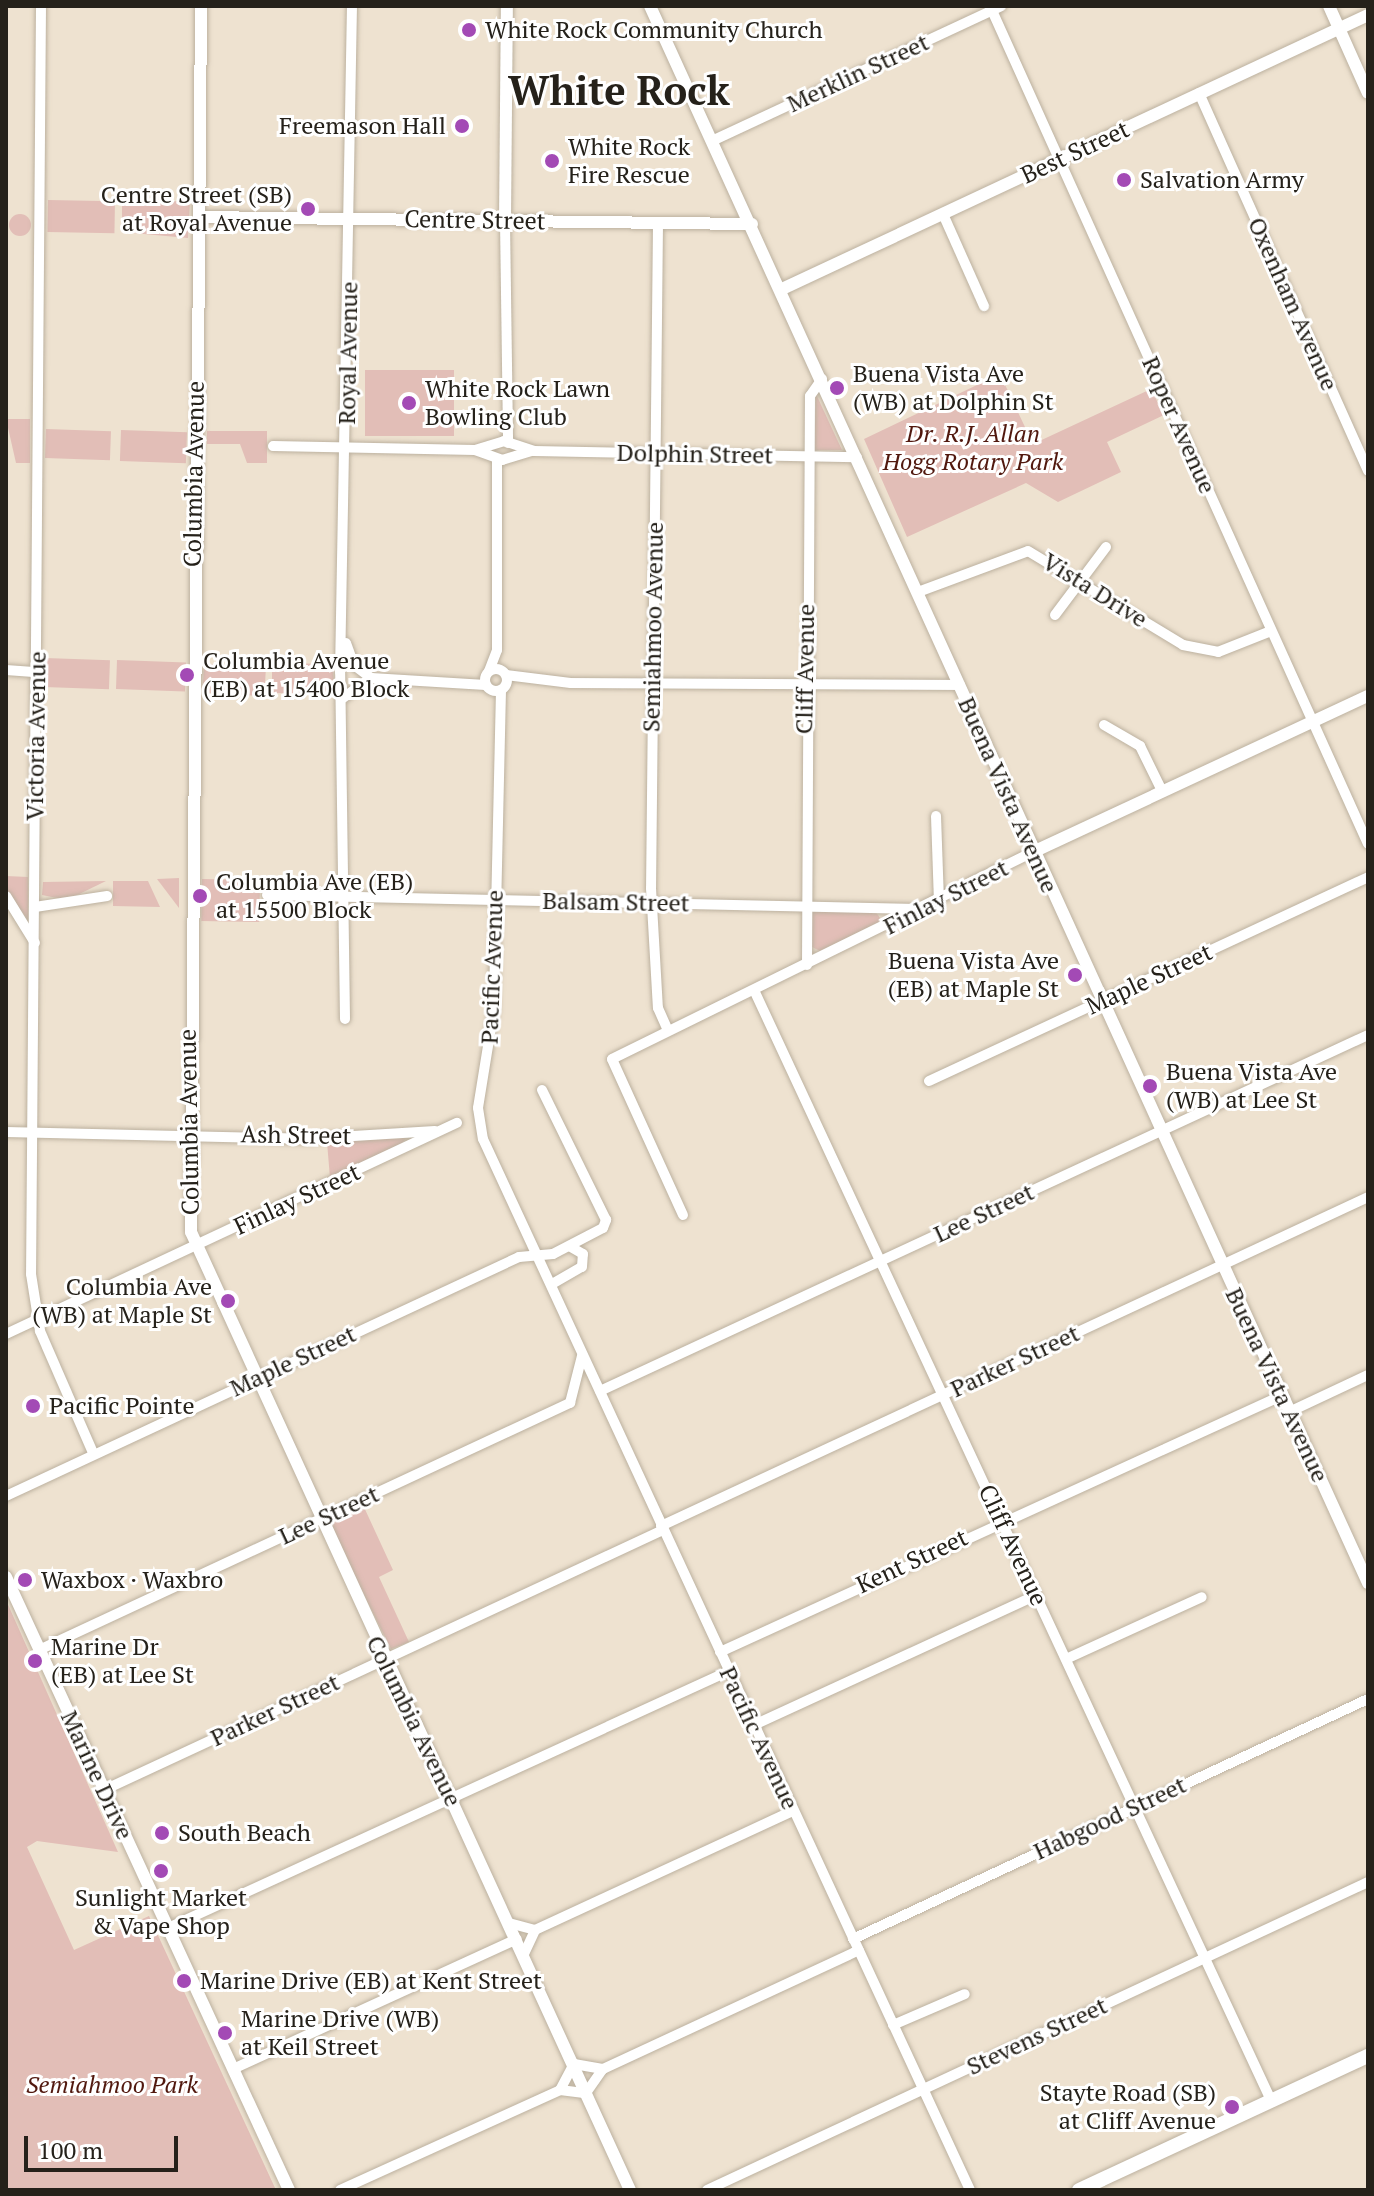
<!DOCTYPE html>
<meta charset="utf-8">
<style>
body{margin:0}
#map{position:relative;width:1374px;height:2196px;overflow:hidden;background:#eee2d0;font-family:"PT Serif",serif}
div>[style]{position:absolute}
.green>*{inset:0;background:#e2beb7;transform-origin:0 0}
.round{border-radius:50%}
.roads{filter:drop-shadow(0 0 2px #bcb19f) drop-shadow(0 0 2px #bcb19f)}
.minor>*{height:10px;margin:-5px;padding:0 5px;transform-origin:5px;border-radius:5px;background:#fff}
.minor>.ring{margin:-5px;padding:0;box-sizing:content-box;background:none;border:10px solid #fff;border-radius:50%}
.tertiary>*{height:12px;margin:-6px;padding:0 6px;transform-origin:6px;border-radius:6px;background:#fff}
.secondary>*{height:14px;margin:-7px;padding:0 7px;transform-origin:7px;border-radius:7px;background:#fff}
.dots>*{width:22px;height:22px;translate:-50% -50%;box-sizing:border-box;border:4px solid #fff;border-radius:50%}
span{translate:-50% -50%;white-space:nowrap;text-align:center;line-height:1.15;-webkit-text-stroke:6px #fff;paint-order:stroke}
.poi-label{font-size:24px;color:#25211a}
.left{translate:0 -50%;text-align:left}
.right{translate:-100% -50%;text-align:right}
.street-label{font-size:24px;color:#25211a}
.park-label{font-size:24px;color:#51180e;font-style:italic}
.town-label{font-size:40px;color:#25211a;font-weight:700}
.frame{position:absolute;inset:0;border:8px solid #25211a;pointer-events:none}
.scale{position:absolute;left:24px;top:2136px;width:154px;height:36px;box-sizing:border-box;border:4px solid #25211a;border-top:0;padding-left:10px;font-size:24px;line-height:28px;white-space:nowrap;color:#25211a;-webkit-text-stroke:6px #fff;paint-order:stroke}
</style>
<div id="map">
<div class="green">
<i style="left:48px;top:200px;width:67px;height:32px;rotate:1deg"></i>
<i style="clip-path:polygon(190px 201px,188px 238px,122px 232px,122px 202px)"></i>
<i class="round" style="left:9px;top:214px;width:22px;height:22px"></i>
<i style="left:365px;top:370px;width:89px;height:66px"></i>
<i style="clip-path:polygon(1000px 374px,1033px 444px,1151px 389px,1164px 415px,1107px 442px,1121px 472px,1058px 502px,1026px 483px,907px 537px,864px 439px)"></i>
<i style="clip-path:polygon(816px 394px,842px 450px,814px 450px)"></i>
<i style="clip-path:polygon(6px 419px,30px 419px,30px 463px,16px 463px)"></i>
<i style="left:46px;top:429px;width:65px;height:29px;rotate:2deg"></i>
<i style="left:121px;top:430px;width:66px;height:31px;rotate:2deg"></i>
<i style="clip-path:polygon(207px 431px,267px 431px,267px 463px,247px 463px,240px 444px,207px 444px)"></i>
<i style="clip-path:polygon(332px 657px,335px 694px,272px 693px,272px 662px,317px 664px)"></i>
<i style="left:45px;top:658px;width:65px;height:29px;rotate:2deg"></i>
<i style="left:117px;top:660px;width:69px;height:29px;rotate:2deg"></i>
<i style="left:204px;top:664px;width:62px;height:29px;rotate:3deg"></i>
<i style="clip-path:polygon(6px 876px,28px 877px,28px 920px,6px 890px)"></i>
<i style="clip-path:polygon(179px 878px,179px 908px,157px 879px)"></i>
<i style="left:202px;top:879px;width:58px;height:42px;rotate:1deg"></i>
<i style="clip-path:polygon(106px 881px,67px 900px,42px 895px,43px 882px)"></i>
<i style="clip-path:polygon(113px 881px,148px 881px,160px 907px,113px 906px)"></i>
<i style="clip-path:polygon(812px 912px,876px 912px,882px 921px,820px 951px,812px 947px)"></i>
<i style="clip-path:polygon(406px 1138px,400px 1146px,330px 1178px,327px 1142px)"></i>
<i style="clip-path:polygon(363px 1505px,393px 1570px,379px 1577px,409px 1642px,391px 1649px,329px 1525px)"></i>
<i style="clip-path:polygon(6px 1600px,118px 1852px,37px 1841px,27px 1847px,74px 1950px,149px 1916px,276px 2190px,6px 2190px)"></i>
</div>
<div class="roads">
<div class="minor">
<i style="left:41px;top:6px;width:1268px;rotate:90.45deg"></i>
<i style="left:31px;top:1274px;width:58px;rotate:81deg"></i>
<i style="left:40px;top:1331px;width:133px;rotate:66.5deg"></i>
<i style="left:990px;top:6px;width:919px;rotate:65.72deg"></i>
<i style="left:1199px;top:93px;width:414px;rotate:65.9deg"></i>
<i style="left:714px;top:140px;width:317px;rotate:-25deg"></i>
<i style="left:943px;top:214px;width:101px;rotate:66deg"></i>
<i style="left:505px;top:221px;width:222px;rotate:89.2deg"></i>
<i style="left:658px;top:223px;width:665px;rotate:90.6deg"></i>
<i style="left:651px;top:888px;width:120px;rotate:86.7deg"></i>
<i style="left:658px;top:1008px;width:24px;rotate:66deg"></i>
<i style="left:273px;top:446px;width:202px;rotate:1.1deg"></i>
<i style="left:475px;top:450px;width:29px;rotate:20deg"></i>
<i style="left:502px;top:460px;width:30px;rotate:-17deg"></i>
<i style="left:475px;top:450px;width:30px;rotate:-17deg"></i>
<i style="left:504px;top:441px;width:32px;rotate:18deg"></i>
<i style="left:534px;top:451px;width:323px;rotate:1.1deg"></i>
<i style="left:918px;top:592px;width:117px;rotate:-20.4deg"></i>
<i style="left:1028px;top:551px;width:181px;rotate:31.2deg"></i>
<i style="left:1183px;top:645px;width:36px;rotate:11deg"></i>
<i style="left:1218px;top:652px;width:57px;rotate:-21.6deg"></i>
<i style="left:1055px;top:615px;width:85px;rotate:-53.1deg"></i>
<i style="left:346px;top:643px;width:23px;rotate:70deg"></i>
<i style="left:354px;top:665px;width:21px;rotate:37deg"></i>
<i style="left:371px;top:678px;width:115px;rotate:3.5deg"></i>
<i class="ring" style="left:485px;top:669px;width:12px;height:12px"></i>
<i style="left:6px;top:670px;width:31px;rotate:4deg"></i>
<i style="left:489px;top:671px;width:22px;rotate:-69deg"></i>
<i style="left:497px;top:650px;width:191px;rotate:-90deg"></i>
<i style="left:506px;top:675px;width:65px;rotate:7deg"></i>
<i style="left:571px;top:683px;width:389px;rotate:0.3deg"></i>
<i style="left:501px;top:690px;width:319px;rotate:91.3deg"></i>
<i style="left:494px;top:1009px;width:100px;rotate:99.2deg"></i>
<i style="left:478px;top:1108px;width:31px;rotate:81deg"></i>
<i style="left:483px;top:1139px;width:1158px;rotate:65.14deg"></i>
<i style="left:343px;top:698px;width:34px;rotate:-36deg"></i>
<i style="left:1104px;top:725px;width:42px;rotate:30.3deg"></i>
<i style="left:1140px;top:746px;width:50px;rotate:63.9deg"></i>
<i style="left:936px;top:816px;width:84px;rotate:88deg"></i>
<i style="left:267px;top:895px;width:650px;rotate:1.23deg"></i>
<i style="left:6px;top:896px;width:55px;rotate:58.3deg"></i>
<i style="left:35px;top:907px;width:73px;rotate:-8.7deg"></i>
<i style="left:807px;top:965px;width:569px;rotate:-89.7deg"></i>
<i style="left:810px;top:396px;width:21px;rotate:-55deg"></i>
<i style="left:754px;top:990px;width:1224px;rotate:65.03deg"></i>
<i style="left:345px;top:1019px;width:347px;rotate:-90.8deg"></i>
<i style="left:340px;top:672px;width:666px;rotate:-88.97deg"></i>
<i style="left:929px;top:1081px;width:484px;rotate:-24.9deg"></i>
<i style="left:6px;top:1132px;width:299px;rotate:1.3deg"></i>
<i style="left:305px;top:1139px;width:130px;rotate:-3.5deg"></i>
<i style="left:683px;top:1215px;width:171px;rotate:-114.5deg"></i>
<i style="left:612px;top:1059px;width:469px;rotate:-26.2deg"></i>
<i style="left:552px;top:1284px;width:34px;rotate:-30deg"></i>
<i style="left:582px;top:1267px;width:13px;rotate:-86deg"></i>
<i style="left:583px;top:1254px;width:14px;rotate:-150deg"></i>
<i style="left:6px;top:1334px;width:498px;rotate:-25.1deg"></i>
<i style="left:600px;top:1391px;width:846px;rotate:-24.87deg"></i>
<i style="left:1289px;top:1412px;width:87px;rotate:-25.1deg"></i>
<i style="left:6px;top:1496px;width:566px;rotate:-24.98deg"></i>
<i style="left:519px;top:1257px;width:34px;rotate:-5deg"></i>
<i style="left:553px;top:1254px;width:56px;rotate:-27.5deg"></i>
<i style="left:603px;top:1228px;width:9px;rotate:-69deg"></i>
<i style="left:606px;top:1220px;width:145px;rotate:-116.2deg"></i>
<i style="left:661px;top:1526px;width:780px;rotate:-24.95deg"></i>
<i style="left:39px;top:1650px;width:586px;rotate:-24.95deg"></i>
<i style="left:570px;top:1403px;width:49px;rotate:-75.7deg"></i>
<i style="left:720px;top:1652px;width:617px;rotate:-24.53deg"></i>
<i style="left:1066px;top:1659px;width:149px;rotate:-24.5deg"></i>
<i style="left:754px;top:1725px;width:311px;rotate:-24.7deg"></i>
<i style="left:104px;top:1790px;width:617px;rotate:-24.94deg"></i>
<i style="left:509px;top:1923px;width:27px;rotate:15deg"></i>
<i style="left:535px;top:1930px;width:284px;rotate:-24.8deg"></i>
<i style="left:168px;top:1928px;width:617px;rotate:-24.61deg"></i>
<i style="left:853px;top:1939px;width:568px;rotate:-24.99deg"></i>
<i style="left:524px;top:1954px;width:26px;rotate:-65deg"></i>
<i style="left:893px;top:2025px;width:78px;rotate:-23.3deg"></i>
<i style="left:233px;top:2069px;width:312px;rotate:-24.6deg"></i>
<i style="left:560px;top:2090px;width:30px;rotate:-62deg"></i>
<i style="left:574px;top:2064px;width:29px;rotate:10deg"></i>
<i style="left:340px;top:2190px;width:242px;rotate:-24.4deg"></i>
<i style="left:560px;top:2090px;width:26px;rotate:7deg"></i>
<i style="left:586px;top:2093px;width:29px;rotate:-55deg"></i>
<i style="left:603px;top:2069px;width:282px;rotate:-24.9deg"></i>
<i style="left:707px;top:2190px;width:729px;rotate:-24.98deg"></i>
</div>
<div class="tertiary">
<i style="left:201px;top:6px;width:1226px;rotate:90.47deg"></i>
<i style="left:191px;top:1232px;width:1054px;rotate:65.38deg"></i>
<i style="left:650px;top:6px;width:1733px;rotate:65.52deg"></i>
<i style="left:1329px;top:6px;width:95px;rotate:65.9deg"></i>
<i style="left:199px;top:217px;width:553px;rotate:0.73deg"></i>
<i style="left:505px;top:221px;width:215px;rotate:-89.5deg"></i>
<i style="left:782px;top:289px;width:647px;rotate:-25.06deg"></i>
<i style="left:1033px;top:852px;width:370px;rotate:-25deg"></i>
<i style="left:6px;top:1577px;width:675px;rotate:65.22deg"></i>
</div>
<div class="secondary">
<i style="left:1079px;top:2190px;width:319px;rotate:-24.9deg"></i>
</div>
</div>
<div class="dots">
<i style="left:469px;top:30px;background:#a34ab5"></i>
<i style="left:462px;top:126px;background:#a34ab5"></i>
<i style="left:552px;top:161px;background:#a34ab5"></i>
<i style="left:1124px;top:180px;background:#a34ab5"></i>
<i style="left:308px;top:209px;background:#a34ab5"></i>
<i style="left:837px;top:388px;background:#a34ab5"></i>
<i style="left:409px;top:403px;background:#a34ab5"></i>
<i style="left:187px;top:675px;background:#a34ab5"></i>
<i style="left:200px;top:896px;background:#a34ab5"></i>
<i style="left:1075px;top:975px;background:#a34ab5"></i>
<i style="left:1150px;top:1086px;background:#a34ab5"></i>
<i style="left:228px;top:1301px;background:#a34ab5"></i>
<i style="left:33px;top:1406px;background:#a34ab5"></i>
<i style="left:25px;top:1580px;background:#a34ab5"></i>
<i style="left:35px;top:1661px;background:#a34ab5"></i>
<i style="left:162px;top:1833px;background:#a34ab5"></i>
<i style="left:161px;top:1871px;background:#a34ab5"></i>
<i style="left:184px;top:1981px;background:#a34ab5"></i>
<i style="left:225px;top:2033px;background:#a34ab5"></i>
<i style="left:1232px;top:2107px;background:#a34ab5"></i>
</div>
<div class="poi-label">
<span class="left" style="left:485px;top:30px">White Rock Community Church</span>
<span class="right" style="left:446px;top:126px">Freemason Hall</span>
<span class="left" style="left:568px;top:161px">White Rock<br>Fire Rescue</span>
<span class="left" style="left:1140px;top:180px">Salvation Army</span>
<span class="right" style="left:292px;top:209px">Centre Street (SB)<br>at Royal Avenue</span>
<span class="left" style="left:853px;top:388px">Buena Vista Ave<br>(WB) at Dolphin St</span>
<span class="left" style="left:425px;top:403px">White Rock Lawn<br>Bowling Club</span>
<span class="left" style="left:203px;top:675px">Columbia Avenue<br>(EB) at 15400 Block</span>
<span class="left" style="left:216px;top:896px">Columbia Ave (EB)<br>at 15500 Block</span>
<span class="right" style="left:1059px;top:975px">Buena Vista Ave<br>(EB) at Maple St</span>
<span class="left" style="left:1166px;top:1086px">Buena Vista Ave<br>(WB) at Lee St</span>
<span class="right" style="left:212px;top:1301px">Columbia Ave<br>(WB) at Maple St</span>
<span class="left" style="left:49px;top:1406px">Pacific Pointe</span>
<span class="left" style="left:41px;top:1580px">Waxbox · Waxbro</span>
<span class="left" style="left:51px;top:1661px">Marine Dr<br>(EB) at Lee St</span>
<span class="left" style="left:178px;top:1833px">South Beach</span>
<span style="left:161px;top:1912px">Sunlight Market<br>&amp; Vape Shop</span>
<span class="left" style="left:200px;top:1981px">Marine Drive (EB) at Kent Street</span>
<span class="left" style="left:241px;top:2033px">Marine Drive (WB)<br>at Keil Street</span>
<span class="right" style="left:1216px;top:2107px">Stayte Road (SB)<br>at Cliff Avenue</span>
</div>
<div class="street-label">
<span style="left:858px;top:73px;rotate:-25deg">Merklin Street</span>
<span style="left:1075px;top:152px;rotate:-25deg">Best Street</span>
<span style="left:475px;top:220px;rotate:1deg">Centre Street</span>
<span style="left:1293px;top:304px;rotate:66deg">Oxenham Avenue</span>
<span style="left:348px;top:353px;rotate:-89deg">Royal Avenue</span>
<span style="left:1179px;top:425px;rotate:66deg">Roper Avenue</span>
<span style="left:695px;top:454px;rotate:1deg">Dolphin Street</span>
<span style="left:194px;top:474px;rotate:-89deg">Columbia Avenue</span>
<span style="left:1095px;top:590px;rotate:32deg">Vista Drive</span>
<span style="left:653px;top:627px;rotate:-89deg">Semiahmoo Avenue</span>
<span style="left:805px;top:669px;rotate:-89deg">Cliff Avenue</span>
<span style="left:36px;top:736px;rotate:-89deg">Victoria Avenue</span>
<span style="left:1008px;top:795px;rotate:66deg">Buena Vista Avenue</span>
<span style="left:946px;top:897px;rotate:-27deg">Finlay Street</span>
<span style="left:616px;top:902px;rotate:1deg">Balsam Street</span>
<span style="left:492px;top:967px;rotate:-88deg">Pacific Avenue</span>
<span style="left:1149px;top:979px;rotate:-25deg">Maple Street</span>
<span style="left:189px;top:1122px;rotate:-91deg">Columbia Avenue</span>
<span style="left:296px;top:1135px;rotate:1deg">Ash Street</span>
<span style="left:297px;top:1199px;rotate:-25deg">Finlay Street</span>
<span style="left:984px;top:1213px;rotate:-25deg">Lee Street</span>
<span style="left:293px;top:1361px;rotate:-25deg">Maple Street</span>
<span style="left:1015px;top:1361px;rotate:-25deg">Parker Street</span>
<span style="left:1277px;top:1385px;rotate:65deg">Buena Vista Avenue</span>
<span style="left:329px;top:1515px;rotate:-25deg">Lee Street</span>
<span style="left:1013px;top:1545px;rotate:65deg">Cliff Avenue</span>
<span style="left:912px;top:1561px;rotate:-25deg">Kent Street</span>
<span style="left:275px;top:1710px;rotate:-25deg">Parker Street</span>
<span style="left:414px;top:1721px;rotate:64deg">Columbia Avenue</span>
<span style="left:759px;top:1738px;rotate:65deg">Pacific Avenue</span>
<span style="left:97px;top:1775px;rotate:65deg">Marine Drive</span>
<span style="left:1110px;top:1818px;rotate:-25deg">Habgood Street</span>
<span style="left:1037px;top:2036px;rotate:-25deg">Stevens Street</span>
</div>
<div class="park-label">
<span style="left:973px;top:448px">Dr. R.J. Allan<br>Hogg Rotary Park</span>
<span style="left:112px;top:2085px">Semiahmoo Park</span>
</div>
<div class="town-label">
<span style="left:619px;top:90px">White Rock</span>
</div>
<div class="frame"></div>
<div class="scale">100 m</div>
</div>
